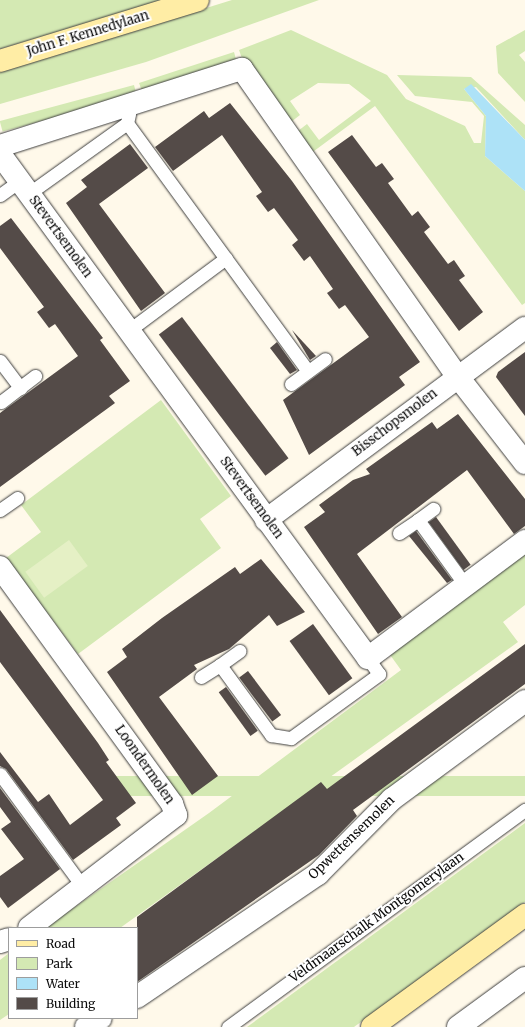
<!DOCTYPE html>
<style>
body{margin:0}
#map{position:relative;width:525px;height:1027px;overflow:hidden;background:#fff9ea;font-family:Merriweather,serif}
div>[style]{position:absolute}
.green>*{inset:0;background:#d4e9b3;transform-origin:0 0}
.pitch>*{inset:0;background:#e5f0c5;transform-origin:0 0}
.water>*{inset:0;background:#ade2f7}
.building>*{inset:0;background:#544b48;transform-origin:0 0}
.roads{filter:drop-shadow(0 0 1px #3e3e3e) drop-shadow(0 0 1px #3e3e3e)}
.service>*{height:13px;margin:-6.5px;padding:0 6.5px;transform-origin:6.5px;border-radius:6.5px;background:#fff}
.minor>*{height:22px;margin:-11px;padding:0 11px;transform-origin:11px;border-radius:11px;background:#fff}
.secondary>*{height:22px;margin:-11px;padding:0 11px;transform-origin:11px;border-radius:11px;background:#ffeda5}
span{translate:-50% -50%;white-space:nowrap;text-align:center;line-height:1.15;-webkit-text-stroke:4px #fff;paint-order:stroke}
.street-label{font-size:13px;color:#0b0b0b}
.legend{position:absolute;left:8px;top:927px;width:130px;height:92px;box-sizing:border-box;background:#fff;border:1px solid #9d9d9d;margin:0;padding:5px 7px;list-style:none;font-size:12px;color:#0b0b0b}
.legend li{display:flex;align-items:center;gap:8px;height:20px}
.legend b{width:20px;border:1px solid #9d9d9d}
</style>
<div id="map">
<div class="green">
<i style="clip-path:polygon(0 0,164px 0,0 49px)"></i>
<i style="clip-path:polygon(232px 0,319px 0,146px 62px,0 104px,0 72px)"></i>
<i style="clip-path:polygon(291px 30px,387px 75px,406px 99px,465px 126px,474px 143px,481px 143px,484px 116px,472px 102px,415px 96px,397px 75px,471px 77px,525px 125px,525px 140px,476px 87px,464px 89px,486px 116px,485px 156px,525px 191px,525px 303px,522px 305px,375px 106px,310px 154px,298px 131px,307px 124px,319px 140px,371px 101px,349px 84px,318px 83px,290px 101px,300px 115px,291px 122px,245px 67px,239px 50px)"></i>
<i style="clip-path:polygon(525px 30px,525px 51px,519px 55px,525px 62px,525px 102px,498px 73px,496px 46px)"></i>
<i style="clip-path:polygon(234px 52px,238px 67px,143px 94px,139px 83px)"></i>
<i style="left:134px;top:85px;width:11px;height:139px;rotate:75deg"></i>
<i style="clip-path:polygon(161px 400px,231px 496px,200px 519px,221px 548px,78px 654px,6px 558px,41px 532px,21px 505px)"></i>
<i style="clip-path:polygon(525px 554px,525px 605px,503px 622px,518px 642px,120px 928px,45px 928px,209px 813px,401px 670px,388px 652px)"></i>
<i style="left:525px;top:776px;width:20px;height:425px;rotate:90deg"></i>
<i style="clip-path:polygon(525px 823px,525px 902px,354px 1027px,247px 1027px)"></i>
<i style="clip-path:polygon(9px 953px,9px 1014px,0 1020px,0 960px)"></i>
</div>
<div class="pitch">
<i style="left:69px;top:540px;width:32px;height:54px;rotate:54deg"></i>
</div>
<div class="water">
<i style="clip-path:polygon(471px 84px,525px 140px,525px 191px,485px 156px,486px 116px,464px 89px)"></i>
</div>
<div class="building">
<i style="clip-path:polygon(230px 103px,292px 181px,420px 362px,399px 377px,405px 385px,309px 455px,283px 400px,369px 337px,345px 305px,339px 309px,327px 293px,333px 289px,310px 256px,304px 261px,292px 245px,298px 240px,274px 208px,268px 212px,256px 196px,262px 192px,222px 135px,173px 171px,155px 147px,204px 111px,209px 118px)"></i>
<i style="clip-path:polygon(352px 135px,376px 167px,382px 163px,394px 179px,388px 183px,412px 216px,418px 211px,430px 227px,424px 232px,448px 264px,454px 260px,465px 276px,459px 280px,483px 312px,459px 331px,328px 152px)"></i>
<i style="clip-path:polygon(130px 144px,148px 168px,99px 204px,165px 293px,141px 311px,66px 203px,87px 187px,81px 180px)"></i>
<i style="clip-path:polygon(11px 218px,103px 338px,100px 340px,130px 381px,109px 396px,115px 403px,0 487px,0 413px,78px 356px,55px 324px,49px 328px,37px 312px,44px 307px,0 248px,0 226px)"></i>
<i style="left:182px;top:317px;width:177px;height:29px;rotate:53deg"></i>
<i style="clip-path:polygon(292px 330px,316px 356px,310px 360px)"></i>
<i style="clip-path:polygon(277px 342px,297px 370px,290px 374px,270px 348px)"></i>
<i style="clip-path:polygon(525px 352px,525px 416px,496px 377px,498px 372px)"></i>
<i style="clip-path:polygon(458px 414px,525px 499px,525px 526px,514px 534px,467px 470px,357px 554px,402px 617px,378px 634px,304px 527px,325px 512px,319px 505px,353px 480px,370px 474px,366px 469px,432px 422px,437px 429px)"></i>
<i style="left:436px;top:517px;width:59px;height:9px;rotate:54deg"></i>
<i style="clip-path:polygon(416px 531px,452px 580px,447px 583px,409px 536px)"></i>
<i style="clip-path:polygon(261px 559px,305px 612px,277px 626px,269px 615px,229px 649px,194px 665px,197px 669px,159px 697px,218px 776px,192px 795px,107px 672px,127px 657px,122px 649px,162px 618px,235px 567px,240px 574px)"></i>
<i style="clip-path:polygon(0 610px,98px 743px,109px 760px,106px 762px,136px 803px,116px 818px,121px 825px,73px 860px,6px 769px,0 766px,0 752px,38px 802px,49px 794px,70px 825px,103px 800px,0 662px)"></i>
<i style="left:313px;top:624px;width:67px;height:29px;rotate:54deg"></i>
<i style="clip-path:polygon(525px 644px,525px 684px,353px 810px,357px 816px,319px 855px,137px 982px,137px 917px,321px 782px,327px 789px)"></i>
<i style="left:248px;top:671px;width:55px;height:11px;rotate:53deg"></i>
<i style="left:226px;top:687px;width:54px;height:9px;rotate:54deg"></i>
<i style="clip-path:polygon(0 788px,60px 869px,8px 908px,0 897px,0 876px,24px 859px,1px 829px,11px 822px,0 807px)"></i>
</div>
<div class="roads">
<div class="service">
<i style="left:127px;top:123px;width:307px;rotate:53.9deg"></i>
<i style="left:28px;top:194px;width:122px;rotate:-35.6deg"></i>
<i style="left:127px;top:123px;width:9px;rotate:-77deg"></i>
<i style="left:0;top:195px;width:24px;rotate:-36deg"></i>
<i style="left:128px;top:331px;width:122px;rotate:-36.7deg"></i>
<i style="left:0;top:361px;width:34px;rotate:53deg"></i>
<i style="left:291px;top:384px;width:42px;rotate:-36.3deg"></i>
<i style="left:1px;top:402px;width:43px;rotate:-37.4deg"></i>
<i style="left:0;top:510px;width:21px;rotate:-35deg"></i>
<i style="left:418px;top:520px;width:19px;rotate:-36deg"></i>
<i style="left:399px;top:533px;width:23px;rotate:-34deg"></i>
<i style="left:418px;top:520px;width:82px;rotate:54deg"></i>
<i style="left:220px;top:665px;width:24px;rotate:-36deg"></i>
<i style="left:201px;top:677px;width:22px;rotate:-32deg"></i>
<i style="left:220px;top:665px;width:87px;rotate:53.9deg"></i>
<i style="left:271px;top:735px;width:20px;rotate:9deg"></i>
<i style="left:291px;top:738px;width:109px;rotate:-36deg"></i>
<i style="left:379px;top:674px;width:19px;rotate:-125deg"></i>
<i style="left:0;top:774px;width:140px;rotate:53.7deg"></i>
<i style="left:228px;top:1027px;width:368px;rotate:-36.2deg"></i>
</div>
<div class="minor">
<i style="left:0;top:146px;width:254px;rotate:-17.7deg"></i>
<i style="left:242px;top:69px;width:376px;rotate:55deg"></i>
<i style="left:458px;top:377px;width:109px;rotate:52.1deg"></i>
<i style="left:0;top:154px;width:624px;rotate:53.86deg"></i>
<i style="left:368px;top:658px;width:196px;rotate:-36.7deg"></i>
<i style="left:266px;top:520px;width:322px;rotate:-36.6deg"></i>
<i style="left:0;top:567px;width:293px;rotate:54deg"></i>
<i style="left:172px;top:804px;width:12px;rotate:70deg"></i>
<i style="left:176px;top:815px;width:185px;rotate:142.5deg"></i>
<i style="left:0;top:942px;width:9px;rotate:-18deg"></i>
<i style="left:137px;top:997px;width:219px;rotate:-34.2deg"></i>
<i style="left:318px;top:874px;width:105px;rotate:-45.4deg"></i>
<i style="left:392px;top:799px;width:165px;rotate:-36.4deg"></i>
<i style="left:86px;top:1027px;width:17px;rotate:-31deg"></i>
<i style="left:458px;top:1027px;width:83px;rotate:-36.2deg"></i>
</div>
<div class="secondary">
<i style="left:0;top:61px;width:207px;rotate:-17.1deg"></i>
<i style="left:372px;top:1027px;width:190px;rotate:-36.2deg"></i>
</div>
</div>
<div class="street-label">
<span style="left:88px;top:34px;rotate:-17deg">John F. Kennedylaan</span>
<span style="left:60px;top:237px;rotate:54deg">Stevertsemolen</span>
<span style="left:395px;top:423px;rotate:-37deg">Bisschopsmolen</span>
<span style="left:251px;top:498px;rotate:54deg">Stevertsemolen</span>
<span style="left:144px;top:765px;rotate:55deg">Loondermolen</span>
<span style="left:352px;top:838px;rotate:-44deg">Opwettensemolen</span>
<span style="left:377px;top:918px;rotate:-36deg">Veldmaarschalk Montgomerylaan</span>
</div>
<ul class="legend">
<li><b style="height:5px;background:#ffeda5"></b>Road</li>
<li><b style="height:11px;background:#d4e9b3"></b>Park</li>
<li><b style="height:11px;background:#ade2f7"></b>Water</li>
<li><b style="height:11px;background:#544b48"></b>Building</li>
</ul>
</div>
